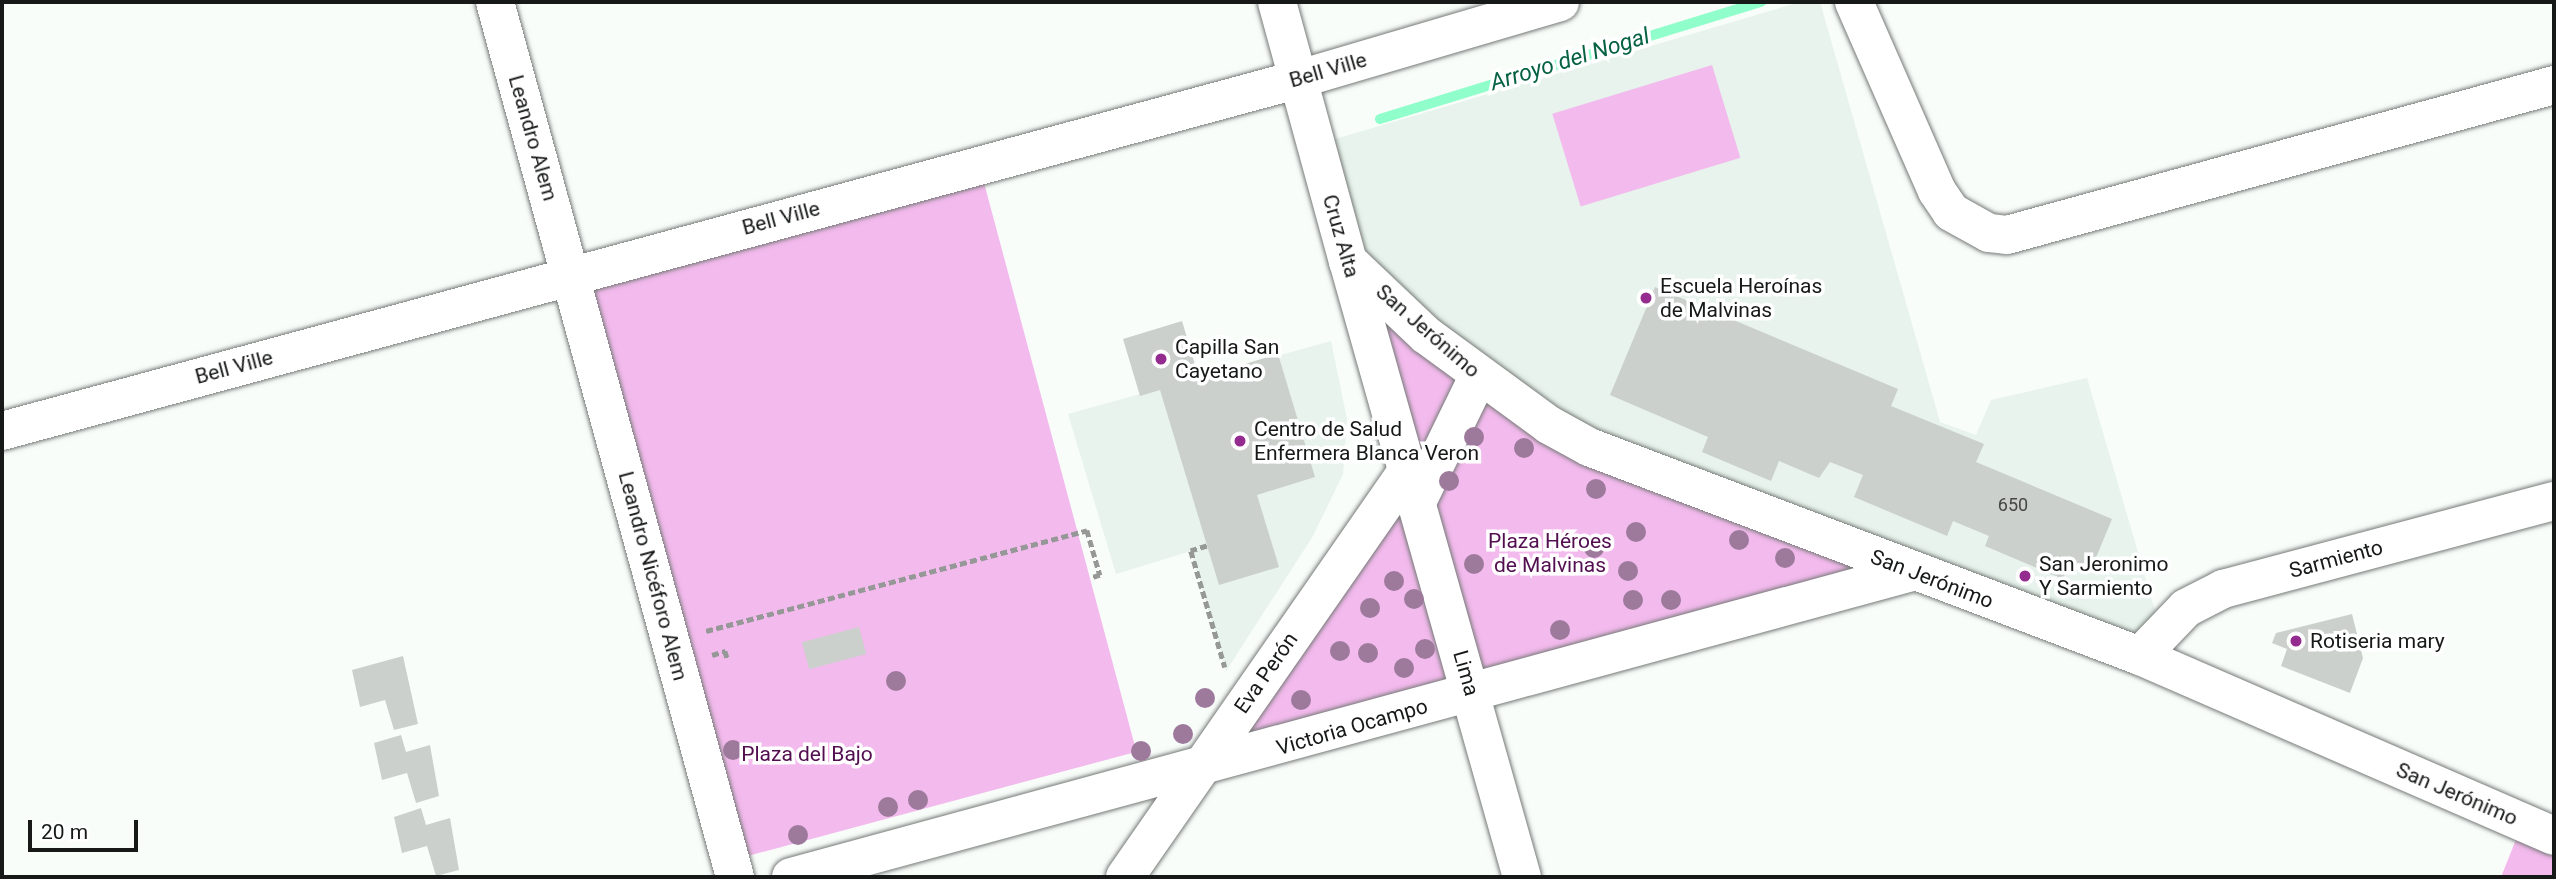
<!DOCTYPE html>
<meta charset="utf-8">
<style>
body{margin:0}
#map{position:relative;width:2556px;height:879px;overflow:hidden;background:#f8fdfa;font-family:Roboto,sans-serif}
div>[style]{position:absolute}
.built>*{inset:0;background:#e7f3ec}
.green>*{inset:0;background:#f3baed;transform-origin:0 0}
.stream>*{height:10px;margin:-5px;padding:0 5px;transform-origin:5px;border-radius:5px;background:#8ffeca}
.building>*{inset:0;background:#cbd0cd;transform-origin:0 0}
.path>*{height:4.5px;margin-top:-2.25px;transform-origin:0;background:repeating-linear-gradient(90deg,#959896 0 7px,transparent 0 10.5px)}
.roads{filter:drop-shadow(0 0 2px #767a78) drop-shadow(0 0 2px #767a78)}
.minor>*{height:38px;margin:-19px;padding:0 19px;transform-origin:19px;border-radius:19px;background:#fff}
.major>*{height:38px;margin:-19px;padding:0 19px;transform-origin:19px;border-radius:19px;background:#fff}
.trees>*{width:20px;height:20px;margin:-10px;border-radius:50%;background:#9d7a9c}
.dots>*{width:19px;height:19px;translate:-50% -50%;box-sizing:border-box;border:4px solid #fff;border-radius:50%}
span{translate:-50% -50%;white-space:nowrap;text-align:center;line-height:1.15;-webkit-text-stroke:7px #fff;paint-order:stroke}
.number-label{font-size:18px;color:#444745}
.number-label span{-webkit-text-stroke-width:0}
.street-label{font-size:21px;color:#171918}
.poi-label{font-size:21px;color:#171918}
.left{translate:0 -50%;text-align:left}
.park-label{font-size:21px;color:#520e4f}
.water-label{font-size:23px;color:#066242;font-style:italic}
.frame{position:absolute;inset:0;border:4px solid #171918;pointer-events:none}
.scale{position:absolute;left:28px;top:820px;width:110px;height:32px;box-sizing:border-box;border:4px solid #171918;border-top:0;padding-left:9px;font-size:21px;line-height:24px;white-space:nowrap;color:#171918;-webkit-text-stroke:5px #fff;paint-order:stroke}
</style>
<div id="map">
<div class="built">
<i style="clip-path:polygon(1800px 2px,1820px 2px,1940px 422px,1976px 435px,1991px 400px,2087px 378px,2161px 631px,2140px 656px,1589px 447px,1348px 261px,1315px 145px)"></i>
<i style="clip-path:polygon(1331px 341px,1347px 419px,1343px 474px,1313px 536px,1226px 671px,1191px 551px,1116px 574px,1068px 414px)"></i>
</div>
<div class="green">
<i style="left:1712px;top:65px;width:97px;height:167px;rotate:73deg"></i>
<i style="left:983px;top:179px;width:593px;height:409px;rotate:75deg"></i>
<i style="clip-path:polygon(1348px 261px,1503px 394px,1912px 572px,1199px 770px,1409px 469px)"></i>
<i style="clip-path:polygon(2523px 822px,2554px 836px,2554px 877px,2501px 877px)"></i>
</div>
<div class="stream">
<i style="left:1380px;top:119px;width:399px;rotate:-17.1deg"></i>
</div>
<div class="building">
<i style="clip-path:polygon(1655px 287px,1898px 389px,1891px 406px,1984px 444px,1976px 462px,2112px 519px,2095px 560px,2101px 562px,2097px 573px,2070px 562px,2063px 579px,1985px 546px,1989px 536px,1953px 521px,1947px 536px,1854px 497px,1863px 475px,1830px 462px,1819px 478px,1779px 461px,1771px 481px,1702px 452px,1708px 437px,1610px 395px)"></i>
<i style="clip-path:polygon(1182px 321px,1199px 378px,1278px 354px,1315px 477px,1257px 495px,1279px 567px,1219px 585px,1160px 390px,1140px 396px,1123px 339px)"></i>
<i style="clip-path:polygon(2352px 614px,2363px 658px,2350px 693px,2281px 666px,2287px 649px,2272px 643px,2276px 633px)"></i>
<i style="left:859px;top:627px;width:28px;height:59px;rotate:75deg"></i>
<i style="clip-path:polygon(403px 656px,418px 724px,394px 730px,385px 700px,360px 707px,352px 670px)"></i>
<i style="clip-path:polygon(401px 735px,406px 752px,430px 745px,439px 796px,416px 803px,407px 773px,382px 780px,374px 743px)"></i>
<i style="clip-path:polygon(421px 808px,426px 825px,450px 818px,459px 870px,436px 876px,427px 846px,402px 853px,394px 817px)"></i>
</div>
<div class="path">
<i style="left:1207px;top:546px;width:17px;rotate:163deg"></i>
<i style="left:1191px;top:551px;width:121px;rotate:73.7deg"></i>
<i style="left:706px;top:631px;width:394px;rotate:-14.8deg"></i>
<i style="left:1087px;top:530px;width:47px;rotate:73.9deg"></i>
<i style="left:1100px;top:575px;width:9px;rotate:162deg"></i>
<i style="left:712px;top:655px;width:14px;rotate:-17deg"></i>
<i style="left:725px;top:651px;width:9px;rotate:72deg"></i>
</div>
<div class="roads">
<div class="minor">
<i style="left:495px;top:2px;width:907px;rotate:74.66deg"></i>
<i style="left:1854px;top:2px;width:206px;rotate:66.3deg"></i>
<i style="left:1937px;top:191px;width:25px;rotate:56deg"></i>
<i style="left:1951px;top:212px;width:43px;rotate:28.9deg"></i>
<i style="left:1989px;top:233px;width:18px;rotate:6deg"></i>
<i style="left:2007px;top:235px;width:567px;rotate:-15.33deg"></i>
<i style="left:1348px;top:261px;width:640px;rotate:74.23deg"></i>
<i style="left:2px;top:431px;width:1344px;rotate:-15.18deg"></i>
<i style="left:1299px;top:79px;width:272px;rotate:-16.4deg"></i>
<i style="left:1418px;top:500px;width:139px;rotate:-64deg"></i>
<i style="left:2140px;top:656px;width:66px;rotate:-46.2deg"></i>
<i style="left:2186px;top:608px;width:42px;rotate:-27.2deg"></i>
<i style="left:2223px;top:589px;width:342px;rotate:-14.9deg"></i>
<i style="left:791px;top:877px;width:1162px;rotate:-15.22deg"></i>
<i style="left:1125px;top:877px;width:497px;rotate:-55.2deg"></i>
</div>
<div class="major">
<i style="left:1277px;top:2px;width:269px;rotate:74.7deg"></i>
<i style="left:1348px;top:261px;width:108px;rotate:43.5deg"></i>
<i style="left:1426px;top:335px;width:152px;rotate:36.2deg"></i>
<i style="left:1549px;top:425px;width:46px;rotate:28.8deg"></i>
<i style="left:1589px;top:447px;width:589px;rotate:20.77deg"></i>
<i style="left:2140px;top:656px;width:451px;rotate:23.5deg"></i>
</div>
</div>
<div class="trees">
<i style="left:1474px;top:437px"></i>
<i style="left:1524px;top:448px"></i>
<i style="left:1449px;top:481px"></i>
<i style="left:1596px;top:489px"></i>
<i style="left:1636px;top:532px"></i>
<i style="left:1739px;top:540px"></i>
<i style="left:1594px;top:548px"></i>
<i style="left:1785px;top:558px"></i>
<i style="left:1474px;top:564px"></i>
<i style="left:1628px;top:571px"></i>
<i style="left:1394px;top:581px"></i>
<i style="left:1414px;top:599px"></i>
<i style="left:1633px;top:600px"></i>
<i style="left:1671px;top:600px"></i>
<i style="left:1370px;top:608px"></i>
<i style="left:1560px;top:630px"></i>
<i style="left:1425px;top:649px"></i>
<i style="left:1340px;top:651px"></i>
<i style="left:1368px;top:653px"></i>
<i style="left:1404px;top:668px"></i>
<i style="left:896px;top:681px"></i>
<i style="left:1205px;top:698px"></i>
<i style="left:1301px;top:700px"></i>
<i style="left:1183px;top:734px"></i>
<i style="left:733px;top:750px"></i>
<i style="left:1141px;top:751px"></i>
<i style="left:918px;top:800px"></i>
<i style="left:888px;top:807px"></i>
<i style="left:798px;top:835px"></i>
</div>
<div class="dots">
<i style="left:1646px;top:298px;background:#942b8f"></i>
<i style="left:1161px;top:359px;background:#942b8f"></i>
<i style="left:1240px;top:441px;background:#942b8f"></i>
<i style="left:2025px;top:576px;background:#942b8f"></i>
<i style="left:2296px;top:641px;background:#942b8f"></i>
</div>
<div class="number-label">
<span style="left:2013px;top:505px">650</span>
</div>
<div class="street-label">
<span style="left:1328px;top:70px;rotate:-16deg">Bell Ville</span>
<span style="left:533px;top:138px;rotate:74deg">Leandro Alem</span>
<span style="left:781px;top:218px;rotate:-15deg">Bell Ville</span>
<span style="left:1341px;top:236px;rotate:74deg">Cruz Alta</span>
<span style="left:1428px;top:331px;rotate:41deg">San Jerónimo</span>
<span style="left:234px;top:367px;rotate:-15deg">Bell Ville</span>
<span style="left:2336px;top:559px;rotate:-15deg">Sarmiento</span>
<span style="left:653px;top:576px;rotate:75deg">Leandro Nicéforo Alem</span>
<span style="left:1932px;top:579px;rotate:21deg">San Jerónimo</span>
<span style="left:1266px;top:673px;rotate:-55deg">Eva Perón</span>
<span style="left:1466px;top:673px;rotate:74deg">Lima</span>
<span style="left:1352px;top:727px;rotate:-16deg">Victoria Ocampo</span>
<span style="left:2457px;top:794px;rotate:23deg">San Jerónimo</span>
</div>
<div class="poi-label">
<span class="left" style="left:1660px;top:298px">Escuela Heroínas<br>de Malvinas</span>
<span class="left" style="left:1175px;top:359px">Capilla San<br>Cayetano</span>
<span class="left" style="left:1254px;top:441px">Centro de Salud<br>Enfermera Blanca Veron</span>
<span class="left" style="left:2039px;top:576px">San Jeronimo<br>Y Sarmiento</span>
<span class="left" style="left:2310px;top:641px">Rotiseria mary</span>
</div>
<div class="park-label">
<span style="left:1550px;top:553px">Plaza Héroes<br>de Malvinas</span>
<span style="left:807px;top:754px">Plaza del Bajo</span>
</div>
<div class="water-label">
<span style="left:1570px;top:60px;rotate:-17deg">Arroyo del Nogal</span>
</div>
<div class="frame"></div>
<div class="scale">20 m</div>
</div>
